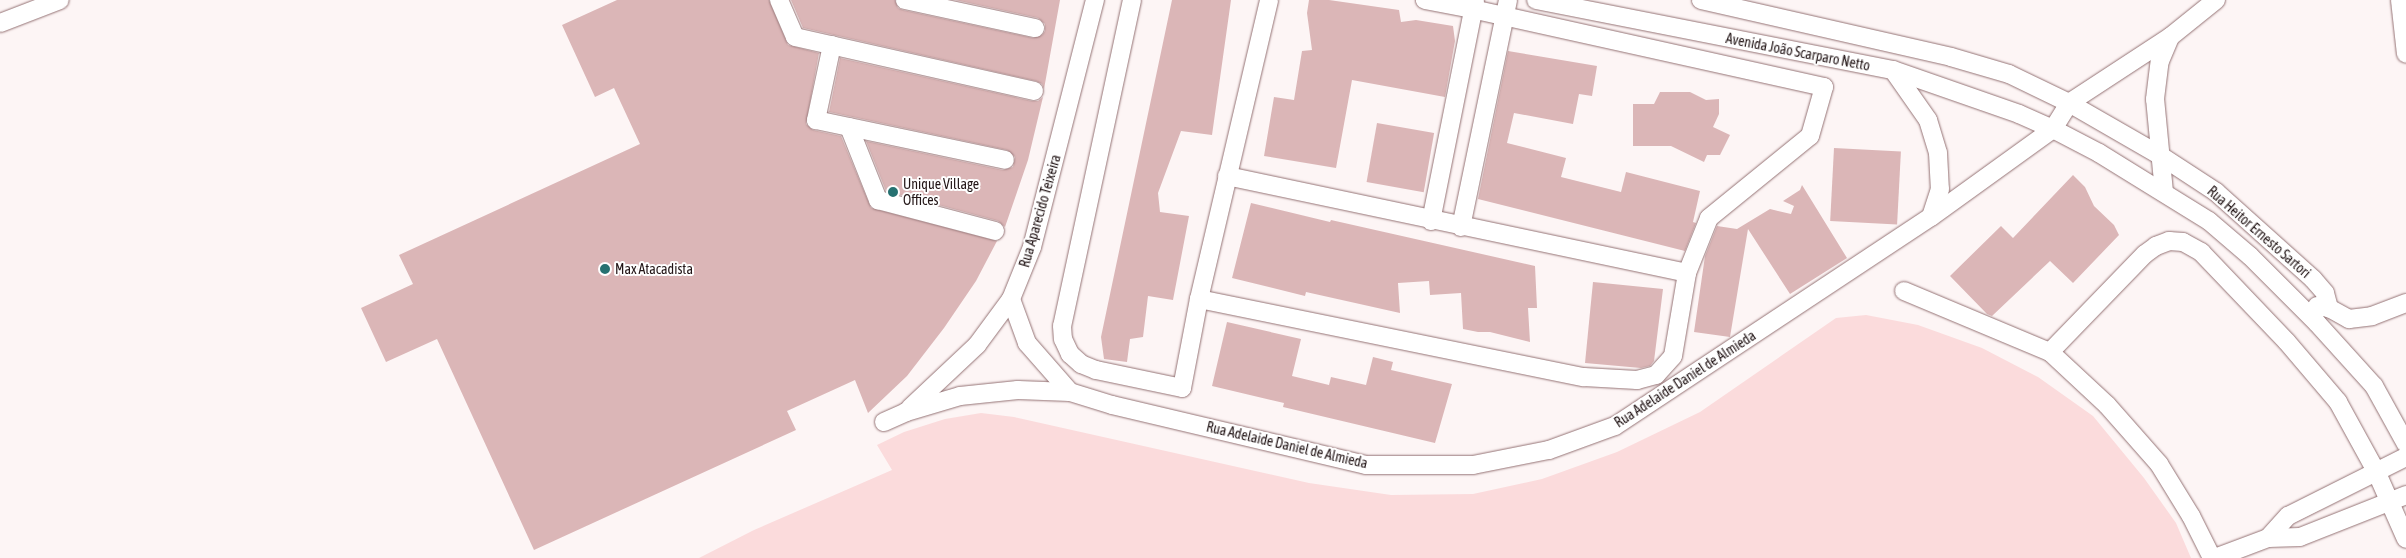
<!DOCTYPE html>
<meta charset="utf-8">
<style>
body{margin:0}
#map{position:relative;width:2406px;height:558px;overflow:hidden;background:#fdf5f5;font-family:"Asap Condensed",sans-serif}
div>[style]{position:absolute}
.green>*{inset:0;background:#fbdbdc}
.building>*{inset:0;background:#dbb6b7;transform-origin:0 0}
.roads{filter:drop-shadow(0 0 1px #947274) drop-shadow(0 0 1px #947274)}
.minor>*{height:18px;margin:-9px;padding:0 9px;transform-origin:9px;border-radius:9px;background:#fff}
.dots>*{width:14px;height:14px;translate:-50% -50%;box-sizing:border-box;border:2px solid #fff;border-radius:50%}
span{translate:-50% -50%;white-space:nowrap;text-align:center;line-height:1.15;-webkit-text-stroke:4px #fff;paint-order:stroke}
.street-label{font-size:14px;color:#221516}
.poi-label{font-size:14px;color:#221516}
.left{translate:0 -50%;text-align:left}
</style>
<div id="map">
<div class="green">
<i style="clip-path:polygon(1866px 315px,1918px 325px,1982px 348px,2038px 377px,2093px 416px,2144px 478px,2176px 523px,2191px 558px,699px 558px,754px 530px,892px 470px,877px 445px,904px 432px,945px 419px,981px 413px,1014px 417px,1309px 483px,1391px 495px,1473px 494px,1542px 479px,1617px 452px,1700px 412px,1836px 318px)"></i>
</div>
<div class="building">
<i style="clip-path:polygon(617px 0,769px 0,788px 45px,819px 53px,806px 124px,813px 130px,841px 136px,871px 208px,997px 241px,976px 281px,944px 328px,907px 376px,868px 413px,855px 380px,787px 411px,796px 430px,534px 550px,437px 339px,386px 362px,361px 308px,413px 284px,399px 255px,640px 144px,614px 88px,595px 97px,562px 25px)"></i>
<i style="clip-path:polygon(791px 0,895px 0,898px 8px,903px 10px,1033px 38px,1042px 35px,1045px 31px,1045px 24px,1038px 18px,955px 0,1060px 0,1044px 89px,1042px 84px,1036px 81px,803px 28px)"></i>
<i style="clip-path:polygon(1172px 0,1231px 0,1212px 135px,1181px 131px,1158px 193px,1160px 212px,1189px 216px,1173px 300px,1148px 296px,1143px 337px,1130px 339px,1127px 362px,1104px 359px,1101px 337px)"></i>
<i style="clip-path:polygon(1309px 0,1329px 0,1399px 10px,1401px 22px,1416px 20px,1453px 26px,1455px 41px,1445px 97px,1352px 80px,1336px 168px,1264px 156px,1274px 97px,1294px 100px,1302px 51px,1312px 50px,1307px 13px)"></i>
<i style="clip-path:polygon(1508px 51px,1597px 66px,1592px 96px,1579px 94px,1573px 124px,1514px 113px,1507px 143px,1566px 158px,1561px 177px,1621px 192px,1626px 172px,1700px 191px,1693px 222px,1696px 223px,1685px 251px,1478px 199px)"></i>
<i style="clip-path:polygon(840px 58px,1032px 101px,1038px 101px,1043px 97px,1028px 160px,1005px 227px,998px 221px,886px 191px,866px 141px,1003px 170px,1013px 167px,1015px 157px,1007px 150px,829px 112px)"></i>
<i style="clip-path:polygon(1660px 92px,1690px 92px,1706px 100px,1719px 99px,1719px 114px,1713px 127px,1730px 135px,1720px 155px,1707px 155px,1704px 162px,1671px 146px,1633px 146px,1633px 104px,1654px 104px)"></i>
<i style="left:1377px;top:123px;width:58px;height:60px;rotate:10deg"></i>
<i style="left:1834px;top:148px;width:67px;height:73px;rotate:3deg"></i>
<i style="clip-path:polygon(2073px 175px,2085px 187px,2094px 206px,2114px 225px,2119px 235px,2073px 283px,2050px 261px,1992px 316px,1987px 314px,1950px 276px,2001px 226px,2013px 238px)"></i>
<i style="clip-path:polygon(1802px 185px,1847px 258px,1790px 294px,1748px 229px,1730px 337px,1694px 332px,1705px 256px,1717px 226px,1737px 229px,1770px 209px,1791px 214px,1794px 206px,1783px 201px,1800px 190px)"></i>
<i style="clip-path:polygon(1251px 203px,1330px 222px,1331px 220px,1535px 266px,1537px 308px,1528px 308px,1530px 342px,1490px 332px,1478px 332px,1463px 329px,1461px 293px,1430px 295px,1429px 281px,1398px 283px,1400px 313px,1306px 292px,1305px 296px,1232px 278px)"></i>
<i style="clip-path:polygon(1593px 282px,1663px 289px,1654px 361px,1650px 366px,1641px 368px,1585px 363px)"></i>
<i style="clip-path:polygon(1227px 322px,1301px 339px,1292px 376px,1329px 385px,1331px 377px,1366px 385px,1373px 357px,1393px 362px,1391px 370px,1452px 384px,1435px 443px,1283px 407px,1284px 403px,1212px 386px)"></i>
</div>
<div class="roads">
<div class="minor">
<i style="left:779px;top:0;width:40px;rotate:66.6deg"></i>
<i style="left:795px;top:37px;width:245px;rotate:12.7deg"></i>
<i style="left:905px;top:0;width:133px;rotate:12.2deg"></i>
<i style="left:1132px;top:0;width:333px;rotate:102.1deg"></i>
<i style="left:1062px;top:326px;width:13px;rotate:86deg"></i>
<i style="left:1063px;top:339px;width:17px;rotate:65deg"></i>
<i style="left:1070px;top:354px;width:15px;rotate:42deg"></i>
<i style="left:1081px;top:364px;width:16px;rotate:22deg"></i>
<i style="left:1096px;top:370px;width:88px;rotate:11.8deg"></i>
<i style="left:1182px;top:388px;width:91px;rotate:-79.2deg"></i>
<i style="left:1199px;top:299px;width:307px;rotate:-76.8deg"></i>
<i style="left:1536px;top:0;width:364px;rotate:11.1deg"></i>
<i style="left:1893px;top:70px;width:133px;rotate:19.2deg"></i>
<i style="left:2019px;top:114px;width:37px;rotate:24deg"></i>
<i style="left:2053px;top:129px;width:52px;rotate:27.6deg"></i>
<i style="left:2099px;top:153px;width:129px;rotate:31.7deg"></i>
<i style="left:2209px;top:221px;width:54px;rotate:40.5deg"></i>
<i style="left:2250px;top:256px;width:95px;rotate:45deg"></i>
<i style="left:2317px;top:323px;width:85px;rotate:47.9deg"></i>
<i style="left:2374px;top:386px;width:66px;rotate:61.1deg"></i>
<i style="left:1701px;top:0;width:256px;rotate:12.8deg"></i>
<i style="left:1951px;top:57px;width:60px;rotate:16.3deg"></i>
<i style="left:2009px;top:74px;width:67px;rotate:25.8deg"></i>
<i style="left:2069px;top:103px;width:106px;rotate:29.9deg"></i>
<i style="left:2161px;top:156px;width:66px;rotate:33.2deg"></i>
<i style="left:2216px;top:192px;width:130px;rotate:41.9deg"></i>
<i style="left:2313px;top:279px;width:18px;rotate:49deg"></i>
<i style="left:2325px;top:293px;width:16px;rotate:75deg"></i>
<i style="left:2400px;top:0;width:54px;rotate:83.7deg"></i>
<i style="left:0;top:23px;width:64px;rotate:-21deg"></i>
<i style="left:832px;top:45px;width:77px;rotate:102deg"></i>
<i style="left:816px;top:120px;width:193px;rotate:11.9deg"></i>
<i style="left:1893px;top:70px;width:61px;rotate:55deg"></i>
<i style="left:1928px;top:120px;width:34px;rotate:73deg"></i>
<i style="left:1938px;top:153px;width:36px;rotate:87deg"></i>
<i style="left:1940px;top:189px;width:29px;rotate:108deg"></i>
<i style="left:849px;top:127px;width:79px;rotate:68.3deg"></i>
<i style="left:878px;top:200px;width:121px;rotate:14.8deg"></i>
<i style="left:1227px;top:176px;width:470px;rotate:11.9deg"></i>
<i style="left:2164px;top:192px;width:93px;rotate:-95.5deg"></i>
<i style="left:2155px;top:99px;width:38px;rotate:-83deg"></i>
<i style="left:2160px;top:61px;width:26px;rotate:-67deg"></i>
<i style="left:1431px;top:221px;width:225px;rotate:-78.7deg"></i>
<i style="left:1461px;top:227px;width:232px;rotate:-78.3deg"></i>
<i style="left:1904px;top:291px;width:158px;rotate:22.7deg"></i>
<i style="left:2050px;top:352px;width:78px;rotate:42.9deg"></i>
<i style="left:2107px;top:405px;width:79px;rotate:48.6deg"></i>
<i style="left:2159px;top:464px;width:61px;rotate:58.4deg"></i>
<i style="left:2191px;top:516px;width:47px;rotate:63.4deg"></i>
<i style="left:1011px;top:299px;width:47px;rotate:70deg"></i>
<i style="left:1027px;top:343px;width:65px;rotate:48.7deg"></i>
<i style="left:1199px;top:299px;width:393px;rotate:11.5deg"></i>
<i style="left:1584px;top:377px;width:53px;rotate:3.2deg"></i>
<i style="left:1637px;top:380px;width:20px;rotate:-15deg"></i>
<i style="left:1656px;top:375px;width:25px;rotate:-48deg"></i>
<i style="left:1673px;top:356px;width:84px;rotate:-80.4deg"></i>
<i style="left:1687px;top:273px;width:59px;rotate:-68.2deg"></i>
<i style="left:1709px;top:218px;width:130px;rotate:-39.1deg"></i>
<i style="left:1810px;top:136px;width:51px;rotate:-74.1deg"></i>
<i style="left:1824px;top:87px;width:361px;rotate:-167.5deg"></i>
<i style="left:1472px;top:9px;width:48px;rotate:-169.2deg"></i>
<i style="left:2317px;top:306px;width:12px;rotate:9deg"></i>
<i style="left:2329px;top:308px;width:23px;rotate:29deg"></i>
<i style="left:2349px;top:319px;width:23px;rotate:-7deg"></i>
<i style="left:2372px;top:316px;width:36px;rotate:-21deg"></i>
<i style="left:2050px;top:352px;width:136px;rotate:-45.9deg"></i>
<i style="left:2145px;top:254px;width:14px;rotate:-36deg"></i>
<i style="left:2156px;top:246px;width:14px;rotate:-21deg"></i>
<i style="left:2169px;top:241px;width:14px;rotate:4deg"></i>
<i style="left:2183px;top:242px;width:21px;rotate:29deg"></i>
<i style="left:2201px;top:252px;width:124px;rotate:46.3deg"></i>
<i style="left:2287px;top:342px;width:79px;rotate:49.6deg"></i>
<i style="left:2338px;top:402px;width:79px;rotate:61.2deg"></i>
<i style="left:2376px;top:471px;width:74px;rotate:66.2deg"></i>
<i style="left:910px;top:408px;width:92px;rotate:-43.2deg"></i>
<i style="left:977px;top:345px;width:57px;rotate:-53.5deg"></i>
<i style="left:1011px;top:299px;width:56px;rotate:-68deg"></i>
<i style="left:1032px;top:247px;width:255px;rotate:-75.7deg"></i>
<i style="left:884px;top:422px;width:24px;rotate:-24deg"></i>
<i style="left:906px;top:412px;width:56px;rotate:-16.5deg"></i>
<i style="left:960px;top:396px;width:58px;rotate:-5.9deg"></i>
<i style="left:1018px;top:390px;width:52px;rotate:2.2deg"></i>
<i style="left:1070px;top:392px;width:44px;rotate:17.2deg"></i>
<i style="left:1112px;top:405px;width:261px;rotate:13.3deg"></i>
<i style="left:1366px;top:465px;width:107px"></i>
<i style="left:1473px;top:465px;width:77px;rotate:-11.2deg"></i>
<i style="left:1549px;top:450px;width:70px;rotate:-20deg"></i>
<i style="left:1615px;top:426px;width:379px;rotate:-33.5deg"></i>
<i style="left:1931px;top:217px;width:150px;rotate:-35.8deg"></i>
<i style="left:2053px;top:129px;width:31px;rotate:-58deg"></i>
<i style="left:2069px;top:103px;width:121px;rotate:-33.2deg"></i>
<i style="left:2170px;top:37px;width:59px;rotate:-38.8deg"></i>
<i style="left:2268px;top:538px;width:30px;rotate:-48deg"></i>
<i style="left:2288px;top:516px;width:132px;rotate:-26.6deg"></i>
<i style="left:2215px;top:558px;width:57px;rotate:-20.7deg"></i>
<i style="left:2268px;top:538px;width:32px;rotate:-2deg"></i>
<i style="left:2300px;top:537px;width:114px;rotate:-21.6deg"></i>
</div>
</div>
<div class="dots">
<i style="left:893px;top:192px;background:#267171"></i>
<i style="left:605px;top:269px;background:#267171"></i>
</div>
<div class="street-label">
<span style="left:1798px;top:52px;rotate:11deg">Avenida João Scarparo Netto</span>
<span style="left:1040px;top:211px;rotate:-74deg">Rua Aparecido Teixeira</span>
<span style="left:2259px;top:232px;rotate:41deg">Rua Heitor Ernesto Sartori</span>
<span style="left:1685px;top:379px;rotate:-33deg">Rua Adelaide Daniel de Almieda</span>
<span style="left:1287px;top:445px;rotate:13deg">Rua Adelaide Daniel de Almieda</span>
</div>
<div class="poi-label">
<span class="left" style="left:903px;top:192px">Unique Village<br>Offices</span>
<span class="left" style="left:615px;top:269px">Max Atacadista</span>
</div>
</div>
